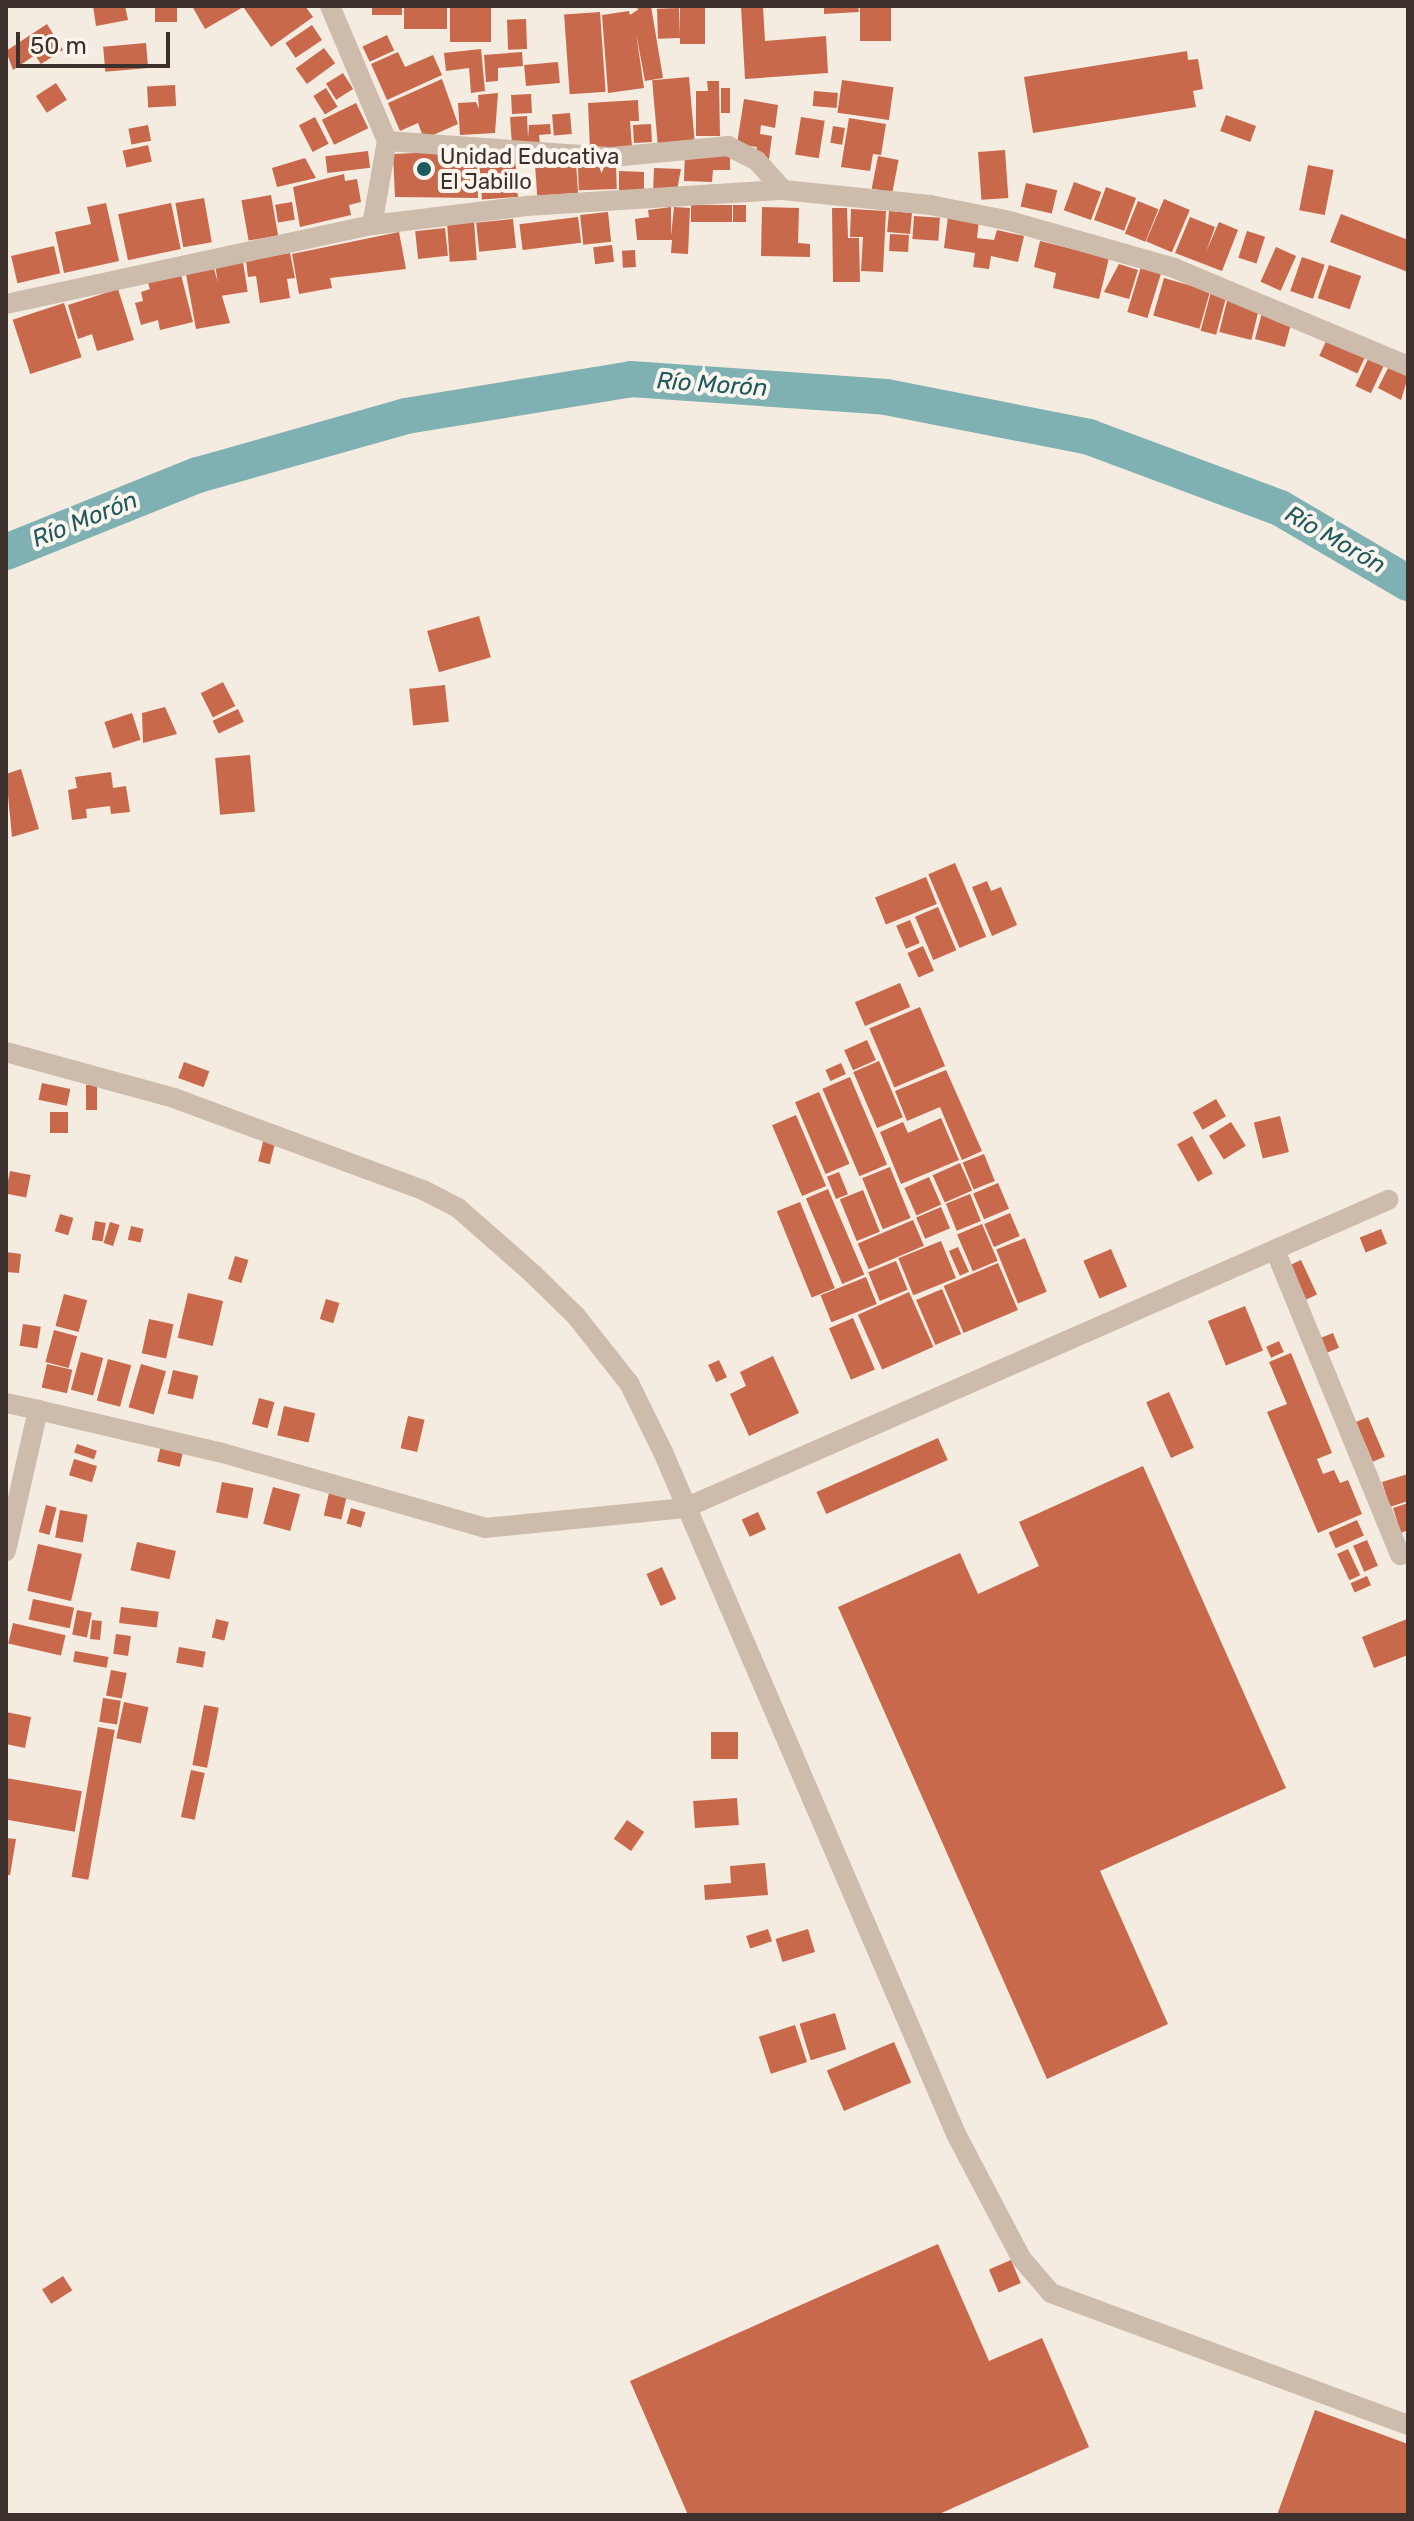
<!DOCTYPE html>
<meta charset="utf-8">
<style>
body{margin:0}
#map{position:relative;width:1414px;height:2521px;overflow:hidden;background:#f4ebe1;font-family:Rubik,sans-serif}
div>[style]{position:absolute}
.river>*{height:36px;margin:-18px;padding:0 18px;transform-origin:18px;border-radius:18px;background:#7fb0b2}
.building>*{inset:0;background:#c8694b;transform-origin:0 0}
.street>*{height:20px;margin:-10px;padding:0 10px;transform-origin:10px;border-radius:10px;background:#cdbbac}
.dots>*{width:22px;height:22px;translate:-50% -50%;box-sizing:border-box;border:4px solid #fbf5ee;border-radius:50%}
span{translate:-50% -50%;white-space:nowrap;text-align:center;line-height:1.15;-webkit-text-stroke:8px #fbf5ee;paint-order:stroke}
.poi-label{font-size:22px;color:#3b302b}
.left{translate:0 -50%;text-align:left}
.water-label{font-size:24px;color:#1f5a5e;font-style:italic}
.frame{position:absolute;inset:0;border:8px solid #3b302b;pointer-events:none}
.scale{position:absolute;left:16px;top:32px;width:154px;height:36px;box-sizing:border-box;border:4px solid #3b302b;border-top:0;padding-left:10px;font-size:24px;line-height:28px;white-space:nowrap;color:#3b302b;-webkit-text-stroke:6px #fbf5ee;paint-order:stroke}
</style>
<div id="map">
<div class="river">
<i style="left:6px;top:552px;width:207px;rotate:-21.9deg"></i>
<i style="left:198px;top:475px;width:216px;rotate:-15.8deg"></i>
<i style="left:406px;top:416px;width:228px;rotate:-9.3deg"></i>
<i style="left:631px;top:379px;width:256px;rotate:4deg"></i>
<i style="left:886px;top:397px;width:207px;rotate:11.1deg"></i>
<i style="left:1089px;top:437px;width:204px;rotate:20.4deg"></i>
<i style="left:1280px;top:508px;width:148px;rotate:30.4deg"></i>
</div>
<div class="building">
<i style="clip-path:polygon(93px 6px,125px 6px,128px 20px,96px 26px)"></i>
<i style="left:155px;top:6px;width:22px;height:16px"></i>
<i style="clip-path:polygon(192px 6px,245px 6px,205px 29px)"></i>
<i style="clip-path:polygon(305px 6px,313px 17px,271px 47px,244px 8px)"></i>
<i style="left:372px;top:6px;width:30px;height:9px"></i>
<i style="left:404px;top:6px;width:43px;height:23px"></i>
<i style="left:450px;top:6px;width:41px;height:36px"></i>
<i style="clip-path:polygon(630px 6px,651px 6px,663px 78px,645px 81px,636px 33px,644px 88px,608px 93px,602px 15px,629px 11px,630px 15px,639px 9px)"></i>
<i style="left:680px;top:6px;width:25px;height:38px"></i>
<i style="clip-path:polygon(741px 6px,763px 6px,765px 41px,826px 36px,828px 73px,745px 79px)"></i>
<i style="clip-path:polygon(824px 6px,858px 6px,859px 12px,824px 14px)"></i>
<i style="left:860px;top:6px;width:31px;height:35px"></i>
<i style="left:679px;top:8px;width:30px;height:22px;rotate:88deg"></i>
<i style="left:600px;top:12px;width:80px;height:36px;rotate:86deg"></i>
<i style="left:526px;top:19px;width:30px;height:19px;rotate:88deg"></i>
<i style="clip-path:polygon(47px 24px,63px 50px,41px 64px,35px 55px,13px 70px,6px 51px)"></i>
<i style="left:312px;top:25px;width:18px;height:32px;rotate:56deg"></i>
<i style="left:387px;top:35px;width:17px;height:27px;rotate:65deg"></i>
<i style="left:146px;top:43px;width:25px;height:43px;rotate:85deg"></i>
<i style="left:324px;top:48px;width:19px;height:35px;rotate:54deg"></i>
<i style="clip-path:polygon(481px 49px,485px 91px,471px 93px,469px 68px,446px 71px,444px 53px)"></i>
<i style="clip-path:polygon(1187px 51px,1188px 60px,1198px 59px,1203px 89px,1193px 91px,1196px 107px,1033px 133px,1024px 77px)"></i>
<i style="clip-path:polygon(398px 52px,405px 67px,433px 55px,442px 75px,387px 100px,371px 64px)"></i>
<i style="clip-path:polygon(522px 52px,523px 66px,498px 68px,498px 81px,486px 82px,484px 55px)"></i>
<i style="left:558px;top:62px;width:21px;height:34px;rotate:85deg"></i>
<i style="left:343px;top:73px;width:19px;height:20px;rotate:58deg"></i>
<i style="left:689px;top:77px;width:68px;height:37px;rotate:85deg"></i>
<i style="clip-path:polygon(442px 79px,458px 124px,424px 139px,418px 123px,400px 131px,388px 103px)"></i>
<i style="left:842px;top:80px;width:52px;height:33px;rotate:8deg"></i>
<i style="clip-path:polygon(707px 81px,719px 81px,720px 136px,696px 136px,696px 91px,708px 91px)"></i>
<i style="left:56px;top:83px;width:20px;height:24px;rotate:57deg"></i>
<i style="left:175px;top:85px;width:21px;height:28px;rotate:87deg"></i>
<i style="left:326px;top:88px;width:22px;height:15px;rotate:58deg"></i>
<i style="left:721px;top:88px;width:9px;height:25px"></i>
<i style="left:814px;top:91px;width:24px;height:15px;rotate:5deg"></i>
<i style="clip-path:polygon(498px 93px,495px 133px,460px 135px,458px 103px,476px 102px,479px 109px,478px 95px)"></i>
<i style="left:531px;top:94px;width:19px;height:20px;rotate:87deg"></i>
<i style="clip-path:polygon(744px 99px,778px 105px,775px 128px,761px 125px,760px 134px,772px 136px,769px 159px,755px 156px,757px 147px,737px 144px)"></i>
<i style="clip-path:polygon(638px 100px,639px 121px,630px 121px,632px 147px,590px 149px,588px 103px)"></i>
<i style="left:356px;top:103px;width:28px;height:38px;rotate:64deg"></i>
<i style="left:570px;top:113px;width:21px;height:18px;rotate:85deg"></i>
<i style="left:1226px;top:115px;width:32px;height:17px;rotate:20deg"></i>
<i style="clip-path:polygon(527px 116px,528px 138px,529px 125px,550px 124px,551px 134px,539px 135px,540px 145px,512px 145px,510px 117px)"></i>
<i style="left:315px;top:117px;width:30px;height:18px;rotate:63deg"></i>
<i style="left:801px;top:117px;width:24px;height:38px;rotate:9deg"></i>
<i style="clip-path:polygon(849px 118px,886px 124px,881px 155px,873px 154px,870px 171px,841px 167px)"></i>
<i style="left:651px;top:124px;width:18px;height:18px;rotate:87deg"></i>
<i style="left:148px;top:125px;width:16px;height:20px;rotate:79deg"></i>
<i style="left:833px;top:126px;width:12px;height:17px;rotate:9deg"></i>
<i style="left:148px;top:145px;width:17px;height:26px;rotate:77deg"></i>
<i style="left:1005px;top:150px;width:48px;height:27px;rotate:86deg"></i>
<i style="left:368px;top:151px;width:17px;height:43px;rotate:83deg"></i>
<i style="clip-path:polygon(458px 151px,458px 156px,477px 156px,478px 198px,395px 197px,393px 154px)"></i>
<i style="clip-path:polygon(685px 152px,730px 155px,730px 170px,713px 170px,712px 182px,684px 181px)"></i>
<i style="left:515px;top:156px;width:41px;height:36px;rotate:86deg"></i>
<i style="left:878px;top:156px;width:21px;height:33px;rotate:11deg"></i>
<i style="clip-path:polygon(305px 158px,316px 178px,277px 187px,272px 168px)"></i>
<i style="left:576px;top:163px;width:30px;height:41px;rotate:86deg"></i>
<i style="left:1308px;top:165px;width:26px;height:46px;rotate:11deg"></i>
<i style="left:616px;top:166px;width:23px;height:38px;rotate:88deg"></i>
<i style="clip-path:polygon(654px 168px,681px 169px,676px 195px,653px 194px)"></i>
<i style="clip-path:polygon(619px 171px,644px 172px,644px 197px,619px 190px)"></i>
<i style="clip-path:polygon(344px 174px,345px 181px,357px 179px,361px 202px,349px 205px,351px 215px,300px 227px,293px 187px)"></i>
<i style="left:1074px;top:182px;width:29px;height:30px;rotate:20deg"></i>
<i style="left:1026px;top:183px;width:32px;height:24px;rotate:13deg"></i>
<i style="left:1106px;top:187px;width:32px;height:35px;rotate:20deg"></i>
<i style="left:271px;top:195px;width:41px;height:30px;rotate:80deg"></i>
<i style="left:204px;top:198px;width:45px;height:29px;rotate:80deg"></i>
<i style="left:1164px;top:199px;width:28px;height:46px;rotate:23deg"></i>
<i style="left:1138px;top:201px;width:22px;height:35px;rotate:22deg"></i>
<i style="left:292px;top:202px;width:18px;height:17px;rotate:81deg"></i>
<i style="clip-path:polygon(106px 203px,119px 261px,64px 273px,55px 232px,91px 224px,87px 207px)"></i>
<i style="left:171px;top:203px;width:47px;height:54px;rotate:78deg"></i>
<i style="left:732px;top:205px;width:17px;height:41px;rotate:90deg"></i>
<i style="left:733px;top:205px;width:13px;height:17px"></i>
<i style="clip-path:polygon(671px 207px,671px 236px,674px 207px,690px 208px,688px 254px,671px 253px,672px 240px,637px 240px,635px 219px,649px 217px,648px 210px)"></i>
<i style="clip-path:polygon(762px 207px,799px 208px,798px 243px,810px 244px,810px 257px,761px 256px)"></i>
<i style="clip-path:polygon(832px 208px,847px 208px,848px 238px,859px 238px,860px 282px,833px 282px)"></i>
<i style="clip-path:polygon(851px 209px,886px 211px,883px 272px,861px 271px,863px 237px,850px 237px)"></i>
<i style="left:889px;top:211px;width:23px;height:21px;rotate:5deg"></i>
<i style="left:608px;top:212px;width:30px;height:28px;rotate:84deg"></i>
<i style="clip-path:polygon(1341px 214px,1408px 240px,1408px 272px,1330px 242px)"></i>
<i style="left:914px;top:216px;width:26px;height:23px;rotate:4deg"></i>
<i style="left:578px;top:217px;width:26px;height:59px;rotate:83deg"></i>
<i style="clip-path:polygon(948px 217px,979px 221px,977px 238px,994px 240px,997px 230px,1024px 236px,1018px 262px,991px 256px,989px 269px,973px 267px,975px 253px,944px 248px)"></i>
<i style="clip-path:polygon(1190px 217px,1215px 227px,1206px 252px,1219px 222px,1238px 230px,1222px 271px,1175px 253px)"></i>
<i style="left:513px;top:219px;width:29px;height:37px;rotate:84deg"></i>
<i style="left:474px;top:221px;width:39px;height:27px;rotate:86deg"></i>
<i style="left:445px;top:228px;width:28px;height:30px;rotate:84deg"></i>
<i style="left:1247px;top:231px;width:19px;height:28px;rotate:18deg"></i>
<i style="clip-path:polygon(399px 232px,406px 269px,330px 278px,332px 288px,299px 294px,292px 254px)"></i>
<i style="left:890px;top:234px;width:19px;height:17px;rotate:3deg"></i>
<i style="clip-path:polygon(1040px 241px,1109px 258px,1099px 299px,1053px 288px,1056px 273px,1034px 267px)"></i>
<i style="left:612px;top:245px;width:17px;height:19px;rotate:83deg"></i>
<i style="left:54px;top:246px;width:28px;height:44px;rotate:77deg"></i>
<i style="left:1276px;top:247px;width:22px;height:38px;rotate:24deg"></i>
<i style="left:635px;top:250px;width:17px;height:13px;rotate:87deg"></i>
<i style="clip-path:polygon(290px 253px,295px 278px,287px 279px,290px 298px,260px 303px,256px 276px,248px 277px,246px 261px)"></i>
<i style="left:1302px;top:257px;width:24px;height:36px;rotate:19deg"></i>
<i style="left:243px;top:262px;width:30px;height:28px;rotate:81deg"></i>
<i style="clip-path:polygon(1119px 264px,1138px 270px,1129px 299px,1104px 292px)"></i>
<i style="left:1329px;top:265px;width:34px;height:35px;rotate:19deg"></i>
<i style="left:1141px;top:267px;width:21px;height:47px;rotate:17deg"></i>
<i style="clip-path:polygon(214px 269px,230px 323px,196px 329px,186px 274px)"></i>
<i style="clip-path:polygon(180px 271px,193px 322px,160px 330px,158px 320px,141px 325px,135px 303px,143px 301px,141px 292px,150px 289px,147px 280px)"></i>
<i style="left:1164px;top:278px;width:48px;height:39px;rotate:16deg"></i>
<i style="clip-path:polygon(118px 289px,134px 340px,97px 351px,92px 334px,78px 339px,68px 305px)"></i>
<i style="left:1211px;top:292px;width:16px;height:40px;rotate:15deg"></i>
<i style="left:1228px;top:297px;width:33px;height:36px;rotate:14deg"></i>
<i style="left:64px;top:303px;width:57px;height:54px;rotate:72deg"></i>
<i style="left:1263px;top:309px;width:31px;height:31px;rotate:15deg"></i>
<i style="left:1329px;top:335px;width:42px;height:23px;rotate:25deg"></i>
<i style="left:1369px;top:357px;width:17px;height:32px;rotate:25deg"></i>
<i style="clip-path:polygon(1389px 366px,1408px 377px,1401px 400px,1378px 388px)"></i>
<i style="left:479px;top:616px;width:43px;height:54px;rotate:74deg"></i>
<i style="left:223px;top:682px;width:27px;height:25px;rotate:63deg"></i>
<i style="left:445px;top:685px;width:37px;height:36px;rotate:84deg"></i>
<i style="clip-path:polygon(165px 707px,177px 734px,143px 743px,142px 713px)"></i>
<i style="left:238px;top:709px;width:14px;height:28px;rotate:65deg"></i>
<i style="left:132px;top:713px;width:28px;height:29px;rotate:72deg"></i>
<i style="left:250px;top:755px;width:57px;height:35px;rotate:85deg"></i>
<i style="clip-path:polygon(21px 769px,39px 829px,12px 837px,6px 774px)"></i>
<i style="clip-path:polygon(111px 772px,113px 788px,126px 786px,130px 812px,111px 814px,110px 806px,86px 809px,87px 818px,72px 820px,68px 790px,77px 788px,75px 777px)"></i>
<i style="left:955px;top:863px;width:80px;height:29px;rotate:67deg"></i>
<i style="left:926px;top:877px;width:29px;height:55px;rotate:68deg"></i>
<i style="clip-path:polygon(987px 881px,991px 891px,1001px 887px,1017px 925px,992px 936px,972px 887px)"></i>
<i style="left:938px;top:907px;width:47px;height:25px;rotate:67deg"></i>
<i style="left:910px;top:920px;width:25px;height:15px;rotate:67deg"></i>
<i style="left:923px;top:946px;width:27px;height:17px;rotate:66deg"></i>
<i style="left:900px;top:983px;width:26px;height:49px;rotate:67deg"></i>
<i style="left:920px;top:1007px;width:64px;height:55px;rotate:67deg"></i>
<i style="left:867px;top:1040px;width:22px;height:25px;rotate:66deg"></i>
<i style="left:879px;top:1061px;width:61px;height:28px;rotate:67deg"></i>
<i style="left:184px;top:1062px;width:27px;height:17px;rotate:20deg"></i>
<i style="left:841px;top:1063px;width:12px;height:17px;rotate:66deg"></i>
<i style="clip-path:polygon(946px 1070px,982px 1151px,962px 1160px,940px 1107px,907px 1121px,895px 1091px)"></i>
<i style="left:850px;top:1077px;width:95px;height:30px;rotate:67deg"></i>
<i style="left:42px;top:1083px;width:29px;height:17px;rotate:12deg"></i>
<i style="left:86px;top:1085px;width:11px;height:25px"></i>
<i style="left:819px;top:1092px;width:78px;height:26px;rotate:67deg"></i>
<i style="left:1216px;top:1099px;width:20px;height:27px;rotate:60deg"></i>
<i style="left:50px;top:1112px;width:18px;height:21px"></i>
<i style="left:796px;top:1115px;width:77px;height:26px;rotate:67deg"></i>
<i style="left:1280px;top:1116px;width:37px;height:27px;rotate:76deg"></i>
<i style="clip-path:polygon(941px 1118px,959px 1160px,901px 1184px,880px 1132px,903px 1122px,908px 1133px)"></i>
<i style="left:1231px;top:1122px;width:28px;height:26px;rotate:58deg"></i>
<i style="left:1192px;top:1136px;width:43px;height:17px;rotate:61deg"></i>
<i style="left:264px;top:1138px;width:12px;height:24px;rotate:14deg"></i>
<i style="left:984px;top:1154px;width:29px;height:23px;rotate:68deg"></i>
<i style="left:960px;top:1163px;width:30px;height:30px;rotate:66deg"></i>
<i style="left:890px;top:1167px;width:55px;height:30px;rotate:68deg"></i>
<i style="left:10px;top:1171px;width:21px;height:23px;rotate:11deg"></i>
<i style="left:839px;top:1172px;width:24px;height:13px;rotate:68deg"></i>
<i style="left:929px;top:1177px;width:30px;height:27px;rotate:66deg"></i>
<i style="left:998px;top:1183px;width:28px;height:27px;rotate:67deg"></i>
<i style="left:828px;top:1189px;width:93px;height:24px;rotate:67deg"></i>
<i style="left:863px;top:1190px;width:45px;height:25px;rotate:68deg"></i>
<i style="left:970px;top:1194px;width:29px;height:26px;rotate:68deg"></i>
<i style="left:800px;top:1202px;width:93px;height:25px;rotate:68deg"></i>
<i style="left:941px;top:1207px;width:23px;height:27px;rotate:67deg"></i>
<i style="left:1010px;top:1213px;width:25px;height:28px;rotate:67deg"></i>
<i style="left:60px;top:1214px;width:14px;height:18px;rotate:17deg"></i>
<i style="left:913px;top:1220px;width:28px;height:60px;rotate:67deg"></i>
<i style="left:95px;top:1221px;width:11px;height:19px;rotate:10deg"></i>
<i style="left:110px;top:1222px;width:10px;height:22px;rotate:17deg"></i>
<i style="left:982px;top:1224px;width:40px;height:27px;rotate:67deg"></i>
<i style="left:131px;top:1226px;width:13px;height:14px;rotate:13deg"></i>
<i style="left:1381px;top:1229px;width:16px;height:23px;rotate:68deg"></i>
<i style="left:1025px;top:1238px;width:58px;height:31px;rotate:68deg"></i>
<i style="left:941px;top:1241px;width:40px;height:46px;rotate:68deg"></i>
<i style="left:958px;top:1247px;width:27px;height:10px;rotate:66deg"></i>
<i style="left:1111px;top:1249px;width:41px;height:30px;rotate:67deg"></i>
<i style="clip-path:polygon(6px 1252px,21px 1254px,19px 1273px,6px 1272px)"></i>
<i style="left:235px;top:1256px;width:14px;height:24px;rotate:17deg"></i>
<i style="left:1301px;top:1260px;width:38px;height:12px;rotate:65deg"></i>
<i style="left:896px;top:1261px;width:31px;height:30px;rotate:68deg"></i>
<i style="left:998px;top:1263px;width:51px;height:59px;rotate:67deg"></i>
<i style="left:866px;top:1277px;width:29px;height:49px;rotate:68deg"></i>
<i style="left:942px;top:1289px;width:49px;height:28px;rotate:67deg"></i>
<i style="left:909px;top:1292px;width:60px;height:56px;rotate:66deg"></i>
<i style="left:188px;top:1293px;width:36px;height:46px;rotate:13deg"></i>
<i style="left:64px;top:1294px;width:24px;height:33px;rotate:15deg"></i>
<i style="left:326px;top:1299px;width:14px;height:21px;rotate:17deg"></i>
<i style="left:1245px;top:1306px;width:48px;height:40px;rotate:68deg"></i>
<i style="left:853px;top:1318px;width:56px;height:26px;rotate:67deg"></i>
<i style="left:149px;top:1319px;width:25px;height:35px;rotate:12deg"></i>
<i style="left:23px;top:1324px;width:18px;height:22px;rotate:9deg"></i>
<i style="left:54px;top:1330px;width:24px;height:33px;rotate:15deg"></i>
<i style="left:1333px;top:1333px;width:16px;height:19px;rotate:68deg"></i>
<i style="left:1279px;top:1341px;width:12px;height:14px;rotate:66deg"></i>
<i style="left:81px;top:1352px;width:23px;height:39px;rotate:15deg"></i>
<i style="clip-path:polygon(1291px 1353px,1332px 1453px,1317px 1459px,1323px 1474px,1334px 1470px,1340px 1483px,1348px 1480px,1362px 1514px,1318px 1533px,1267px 1412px,1287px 1404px,1269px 1362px)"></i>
<i style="clip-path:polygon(773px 1356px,799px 1413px,749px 1436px,730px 1394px,746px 1386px,740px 1372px)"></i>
<i style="left:108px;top:1359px;width:24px;height:43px;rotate:15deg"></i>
<i style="left:719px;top:1360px;width:19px;height:12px;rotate:65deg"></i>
<i style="left:47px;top:1364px;width:26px;height:24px;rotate:13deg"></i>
<i style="left:141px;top:1364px;width:26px;height:45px;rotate:16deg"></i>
<i style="left:173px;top:1370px;width:26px;height:24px;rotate:13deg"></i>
<i style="left:1169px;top:1392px;width:61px;height:25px;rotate:66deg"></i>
<i style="left:259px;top:1398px;width:16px;height:27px;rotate:15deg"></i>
<i style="left:284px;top:1406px;width:32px;height:30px;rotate:13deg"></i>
<i style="left:408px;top:1416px;width:17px;height:33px;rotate:13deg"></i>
<i style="left:1368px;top:1417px;width:43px;height:13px;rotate:67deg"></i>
<i style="left:938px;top:1438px;width:24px;height:133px;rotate:66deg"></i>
<i style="left:77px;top:1444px;width:21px;height:9px;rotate:19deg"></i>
<i style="left:161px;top:1445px;width:23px;height:17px;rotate:13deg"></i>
<i style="left:74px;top:1459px;width:24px;height:17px;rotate:17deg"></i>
<i style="clip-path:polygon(1143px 1466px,1286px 1788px,1100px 1871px,1168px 2024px,1047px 2079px,838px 1607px,960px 1553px,978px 1594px,1039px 1566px,1019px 1522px)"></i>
<i style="clip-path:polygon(1408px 1474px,1408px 1501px,1390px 1507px,1382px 1482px)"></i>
<i style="left:222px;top:1482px;width:32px;height:31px;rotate:11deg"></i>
<i style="left:273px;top:1487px;width:28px;height:38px;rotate:15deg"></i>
<i style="left:329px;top:1493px;width:18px;height:23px;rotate:13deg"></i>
<i style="clip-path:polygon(1408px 1503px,1408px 1530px,1401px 1533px,1393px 1508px)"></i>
<i style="left:46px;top:1505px;width:11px;height:28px;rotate:15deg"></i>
<i style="left:351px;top:1508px;width:15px;height:16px;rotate:16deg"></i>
<i style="left:60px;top:1510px;width:28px;height:28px;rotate:10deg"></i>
<i style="left:758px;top:1512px;width:19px;height:18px;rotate:65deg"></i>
<i style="left:1357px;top:1520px;width:17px;height:31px;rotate:66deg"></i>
<i style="left:1367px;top:1540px;width:28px;height:15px;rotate:67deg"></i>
<i style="left:137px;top:1542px;width:40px;height:29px;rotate:13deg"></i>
<i style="left:38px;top:1544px;width:45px;height:48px;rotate:13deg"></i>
<i style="left:1348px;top:1549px;width:29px;height:12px;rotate:65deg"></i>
<i style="left:662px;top:1567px;width:35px;height:17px;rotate:66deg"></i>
<i style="left:1367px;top:1576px;width:10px;height:18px;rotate:66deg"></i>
<i style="left:33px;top:1599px;width:42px;height:21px;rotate:12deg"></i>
<i style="left:121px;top:1607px;width:38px;height:16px;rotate:7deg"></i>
<i style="left:77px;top:1610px;width:15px;height:25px;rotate:11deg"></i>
<i style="left:216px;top:1619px;width:13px;height:19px;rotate:13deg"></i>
<i style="clip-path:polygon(1407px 1619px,1408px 1655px,1374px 1668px,1362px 1637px)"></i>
<i style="left:92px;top:1620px;width:10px;height:19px;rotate:6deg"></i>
<i style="left:13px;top:1623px;width:54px;height:21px;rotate:13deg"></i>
<i style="left:116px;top:1634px;width:15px;height:20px;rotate:8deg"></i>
<i style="left:179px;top:1647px;width:27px;height:16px;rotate:10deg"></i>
<i style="left:75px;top:1651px;width:34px;height:11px;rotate:10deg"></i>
<i style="left:111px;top:1670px;width:16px;height:26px;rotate:11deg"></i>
<i style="left:103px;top:1698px;width:18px;height:24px;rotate:9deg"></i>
<i style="left:124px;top:1702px;width:25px;height:37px;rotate:12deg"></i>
<i style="left:204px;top:1705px;width:15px;height:61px;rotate:11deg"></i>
<i style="clip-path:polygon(6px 1712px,31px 1717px,25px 1748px,6px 1744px)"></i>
<i style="left:98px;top:1727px;width:17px;height:152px;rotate:10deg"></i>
<i style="left:711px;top:1732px;width:27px;height:27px"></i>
<i style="left:191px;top:1770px;width:14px;height:48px;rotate:12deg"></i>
<i style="left:6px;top:1778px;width:77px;height:41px;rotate:10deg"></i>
<i style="left:737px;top:1798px;width:27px;height:44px;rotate:86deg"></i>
<i style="left:627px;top:1820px;width:21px;height:23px;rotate:35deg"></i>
<i style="clip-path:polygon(6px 1838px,16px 1839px,10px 1875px,6px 1875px)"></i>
<i style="clip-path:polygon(765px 1863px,768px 1895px,705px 1900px,704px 1885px,731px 1883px,730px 1866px)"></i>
<i style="left:768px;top:1929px;width:13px;height:23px;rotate:72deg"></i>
<i style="left:808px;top:1929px;width:24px;height:34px;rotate:73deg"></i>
<i style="left:835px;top:2013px;width:38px;height:37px;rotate:73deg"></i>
<i style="left:795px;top:2025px;width:39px;height:38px;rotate:72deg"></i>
<i style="left:894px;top:2042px;width:44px;height:73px;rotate:67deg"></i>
<i style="clip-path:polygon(938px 2244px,989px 2361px,1042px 2338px,1089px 2447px,937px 2515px,688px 2515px,630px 2381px)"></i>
<i style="left:1011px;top:2260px;width:25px;height:24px;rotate:67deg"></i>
<i style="left:63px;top:2276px;width:17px;height:25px;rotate:57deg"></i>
<i style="clip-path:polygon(1315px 2410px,1408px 2444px,1408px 2515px,1277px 2515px)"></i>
</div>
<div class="street">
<i style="left:330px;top:6px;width:147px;rotate:67.1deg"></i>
<i style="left:387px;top:141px;width:85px;rotate:100.1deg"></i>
<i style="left:387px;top:141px;width:226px;rotate:4.1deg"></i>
<i style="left:612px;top:157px;width:117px;rotate:-5.4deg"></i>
<i style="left:728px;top:146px;width:33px;rotate:27deg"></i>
<i style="left:757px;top:161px;width:39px;rotate:48deg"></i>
<i style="left:6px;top:304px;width:374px;rotate:-12.2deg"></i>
<i style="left:372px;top:225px;width:155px;rotate:-7deg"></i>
<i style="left:526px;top:206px;width:257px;rotate:-3.6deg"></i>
<i style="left:783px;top:190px;width:148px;rotate:5.8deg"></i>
<i style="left:930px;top:205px;width:77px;rotate:11.2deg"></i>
<i style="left:1006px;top:220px;width:175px;rotate:15.9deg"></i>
<i style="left:1174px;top:268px;width:254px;rotate:22.7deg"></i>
<i style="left:6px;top:1052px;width:174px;rotate:15.3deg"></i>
<i style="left:174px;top:1098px;width:268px;rotate:20.3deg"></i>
<i style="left:425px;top:1191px;width:37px;rotate:27deg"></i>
<i style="left:458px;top:1208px;width:100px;rotate:41.3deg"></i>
<i style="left:533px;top:1274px;width:60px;rotate:44.3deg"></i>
<i style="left:576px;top:1316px;width:85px;rotate:51.7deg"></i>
<i style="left:629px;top:1383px;width:77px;rotate:63.8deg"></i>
<i style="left:663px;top:1452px;width:742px;rotate:66.75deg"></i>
<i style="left:956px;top:2134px;width:140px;rotate:62.3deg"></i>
<i style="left:1021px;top:2258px;width:46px;rotate:49.4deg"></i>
<i style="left:1051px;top:2293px;width:381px;rotate:20.3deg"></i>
<i style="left:1275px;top:1250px;width:330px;rotate:67.7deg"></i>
<i style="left:6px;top:1403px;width:33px;rotate:12deg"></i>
<i style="left:38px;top:1410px;width:145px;rotate:102.8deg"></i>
<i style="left:38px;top:1410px;width:186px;rotate:13.1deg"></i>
<i style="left:219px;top:1452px;width:277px;rotate:15.9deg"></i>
<i style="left:485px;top:1528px;width:201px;rotate:-5.7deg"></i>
<i style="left:685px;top:1508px;width:768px;rotate:-23.66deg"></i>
</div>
<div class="dots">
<i style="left:424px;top:169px;background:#1f5a5e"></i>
</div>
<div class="poi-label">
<span class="left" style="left:440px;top:169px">Unidad Educativa<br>El Jabillo</span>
</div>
<div class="water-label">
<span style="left:712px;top:385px;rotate:4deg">Río Morón</span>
<span style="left:85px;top:520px;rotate:-22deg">Río Morón</span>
<span style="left:1335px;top:540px;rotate:30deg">Río Morón</span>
</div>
<div class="frame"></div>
<div class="scale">50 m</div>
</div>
